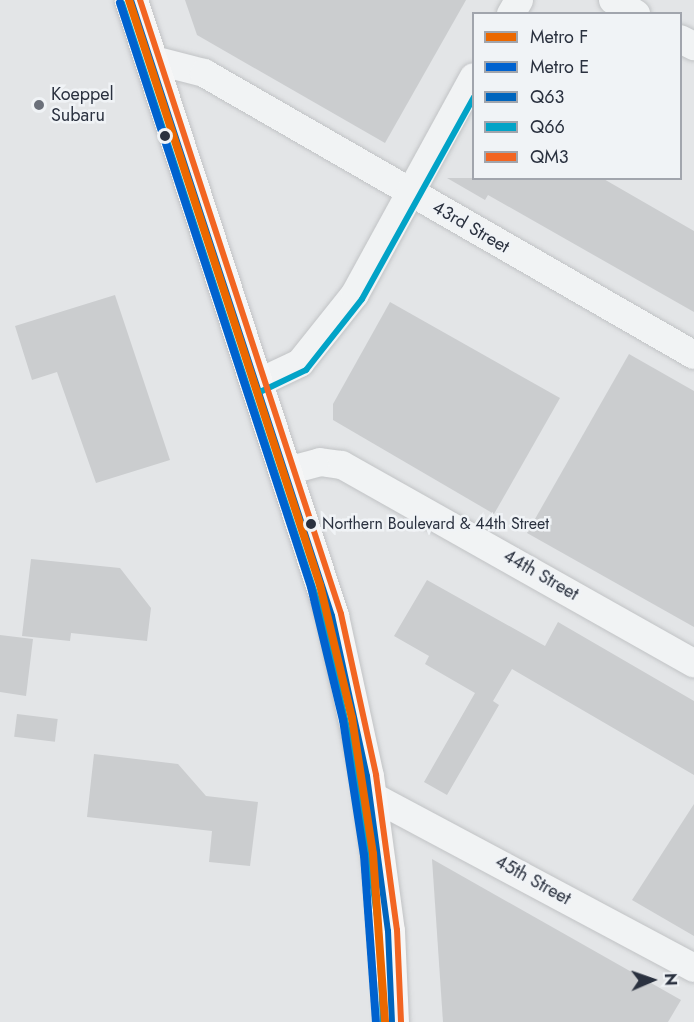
<!DOCTYPE html>
<style>
body{margin:0}
#map{position:relative;width:694px;height:1022px;overflow:hidden;background:#e3e5e7;font-family:Jost,sans-serif}
div>[style]{position:absolute}
.building>*{inset:0;background:#cbcdcf;transform-origin:0 0}
.roads{filter:drop-shadow(0 0 2px #c1c3c5) drop-shadow(0 0 2px #c1c3c5)}
.minor>*{height:28px;margin:-14px;padding:0 14px;transform-origin:14px;border-radius:14px;background:#f1f3f4}
.major>*{height:33px;margin:-16.5px;padding:0 16.5px;transform-origin:16.5px;border-radius:16.5px;background:#f6f6f6}
.bus-1>*{height:6px;margin:-3px;padding:0 3px;transform-origin:3px;border-radius:3px;background:#0065bd}
.bus-2>*{height:6px;margin:-3px;padding:0 3px;transform-origin:3px;border-radius:3px;background:#02a3c7}
.bus-3>*{height:6px;margin:-3px;padding:0 3px;transform-origin:3px;border-radius:3px;background:#f26522}
.metro-1>*{height:8px;margin:-4px;padding:0 4px;transform-origin:4px;border-radius:4px;background:#eb6800}
.metro-2>*{height:8px;margin:-4px;padding:0 4px;transform-origin:4px;border-radius:4px;background:#0062cf}
.dots>*{width:16px;height:16px;translate:-50% -50%;box-sizing:border-box;border:3px solid #f0f3f6;border-radius:50%}
span{translate:-50% -50%;white-space:nowrap;text-align:center;line-height:1.15;-webkit-text-stroke:5px #f0f3f6;paint-order:stroke}
.bus-label{font-size:16px;color:#2a313f}
.left{translate:0 -50%;text-align:left}
.poi-label{font-size:18px;color:#2a313f}
.street-label{font-size:18px;color:#2a313f}
.legend{position:absolute;left:472px;top:12px;width:210px;height:168px;box-sizing:border-box;background:#f0f3f6;border:2px solid #a1a5ad;margin:0;padding:8px 10px;list-style:none;font-size:18px;color:#2a313f}
.legend li{display:flex;align-items:center;gap:12px;height:30px}
.legend b{width:30px;border:2px solid #a1a5ad}
.north{position:absolute;left:622px;top:950px;width:60px;height:60px;-webkit-text-stroke:4px #f0f3f6;paint-order:stroke;rotate:88deg;font-size:16px;font-weight:700;line-height:24px;text-align:center;color:#2a313f}
.north::after{content:'';display:block;margin:auto;width:21px;height:27px;background:#2a313f;clip-path:polygon(50% 0,100% 100%,50% 72%,0 100%)}
</style>
<div id="map">
<div class="building">
<i style="clip-path:polygon(185px 0,466px 0,385px 143px,197px 35px)"></i>
<i style="clip-path:polygon(447px 178px,602px 178px,694px 231px,694px 312px,488px 195px,485px 200px)"></i>
<i style="clip-path:polygon(115px 295px,170px 460px,96px 483px,57px 372px,32px 380px,15px 326px)"></i>
<i style="clip-path:polygon(390px 302px,560px 398px,494px 514px,333px 420px,333px 404px)"></i>
<i style="clip-path:polygon(629px 354px,694px 391px,694px 627px,527px 533px)"></i>
<i style="clip-path:polygon(31px 559px,120px 568px,151px 608px,147px 641px,71px 633px,70px 641px,22px 636px)"></i>
<i style="clip-path:polygon(427px 580px,545px 646px,558px 622px,694px 701px,694px 775px,512px 669px,493px 701px,499px 705px,447px 795px,424px 782px,475px 693px,425px 664px,429px 656px,394px 636px)"></i>
<i style="clip-path:polygon(0 635px,33px 639px,26px 696px,0 692px)"></i>
<i style="left:17px;top:714px;width:41px;height:23px;rotate:7deg"></i>
<i style="clip-path:polygon(94px 754px,178px 764px,206px 796px,258px 802px,250px 866px,209px 862px,212px 831px,87px 817px)"></i>
<i style="clip-path:polygon(694px 804px,694px 936px,632px 900px)"></i>
<i style="clip-path:polygon(432px 859px,681px 1000px,668px 1022px,443px 1022px)"></i>
</div>
<div class="roads">
<div class="minor">
<i style="left:613px;top:0;width:27px;rotate:31deg"></i>
<i style="left:511px;top:14px;width:16px;rotate:-60deg"></i>
<i style="left:680px;top:39px;width:16px;rotate:27deg"></i>
<i style="left:150px;top:59px;width:56px;rotate:14.5deg"></i>
<i style="left:204px;top:73px;width:565px;rotate:29.92deg"></i>
<i style="left:258px;top:383px;width:47px;rotate:-25.5deg"></i>
<i style="left:300px;top:363px;width:88px;rotate:-51.4deg"></i>
<i style="left:355px;top:294px;width:247px;rotate:-61.3deg"></i>
<i style="left:287px;top:471px;width:34px;rotate:-15deg"></i>
<i style="left:320px;top:462px;width:22px;rotate:8deg"></i>
<i style="left:342px;top:465px;width:404px;rotate:29.4deg"></i>
<i style="left:370px;top:795px;width:367px;rotate:28.1deg"></i>
</div>
<div class="major">
<i style="left:131px;top:0;width:648px;rotate:71.93deg"></i>
<i style="left:332px;top:616px;width:164px;rotate:77.7deg"></i>
<i style="left:367px;top:776px;width:156px;rotate:82.3deg"></i>
<i style="left:388px;top:931px;width:91px;rotate:87.5deg"></i>
</div>
</div>
<div class="bus-1">
<i style="left:131px;top:0;width:648px;rotate:71.93deg"></i>
<i style="left:332px;top:616px;width:164px;rotate:77.7deg"></i>
<i style="left:367px;top:776px;width:156px;rotate:82.3deg"></i>
<i style="left:388px;top:931px;width:91px;rotate:87.5deg"></i>
</div>
<div class="bus-2">
<i style="left:122px;top:3px;width:647px;rotate:71.9deg"></i>
<i style="left:323px;top:618px;width:164px;rotate:77.7deg"></i>
<i style="left:358px;top:778px;width:155px;rotate:82.2deg"></i>
<i style="left:379px;top:932px;width:90px;rotate:87.5deg"></i>
<i style="left:262px;top:391px;width:49px;rotate:-25.5deg"></i>
<i style="left:306px;top:370px;width:90px;rotate:-51.7deg"></i>
<i style="left:362px;top:299px;width:231px;rotate:-61deg"></i>
</div>
<div class="bus-3">
<i style="left:140px;top:0;width:646px;rotate:71.87deg"></i>
<i style="left:341px;top:614px;width:165px;rotate:77.7deg"></i>
<i style="left:376px;top:775px;width:156px;rotate:82.3deg"></i>
<i style="left:397px;top:930px;width:92px;rotate:87.5deg"></i>
</div>
<div class="metro-1">
<i style="left:129px;top:0;width:615px;rotate:71.92deg"></i>
<i style="left:320px;top:585px;width:137px;rotate:76.5deg"></i>
<i style="left:352px;top:718px;width:138px;rotate:81.2deg"></i>
<i style="left:373px;top:854px;width:168px;rotate:85.9deg"></i>
</div>
<div class="metro-2">
<i style="left:120px;top:3px;width:614px;rotate:71.89deg"></i>
<i style="left:311px;top:587px;width:137px;rotate:76.5deg"></i>
<i style="left:343px;top:720px;width:137px;rotate:81.2deg"></i>
<i style="left:364px;top:855px;width:167px;rotate:85.9deg"></i>
</div>
<div class="dots">
<i style="left:39px;top:105px;background:#6b707a"></i>
<i style="left:165px;top:136px;background:#2a313f"></i>
<i style="left:311px;top:524px;background:#2a313f"></i>
</div>
<div class="bus-label">
<span class="left" style="left:322px;top:524px">Northern Boulevard &amp; 44th Street</span>
</div>
<div class="poi-label">
<span class="left" style="left:51px;top:105px">Koeppel<br>Subaru</span>
</div>
<div class="street-label">
<span style="left:471px;top:227px;rotate:30deg">43rd Street</span>
<span style="left:541px;top:575px;rotate:30deg">44th Street</span>
<span style="left:533px;top:880px;rotate:29deg">45th Street</span>
</div>
<ul class="legend">
<li><b style="height:8px;background:#eb6800"></b>Metro F</li>
<li><b style="height:8px;background:#0062cf"></b>Metro E</li>
<li><b style="height:8px;background:#0065bd"></b>Q63</li>
<li><b style="height:8px;background:#02a3c7"></b>Q66</li>
<li><b style="height:8px;background:#f26522"></b>QM3</li>
</ul>
<div class="north">N</div>
</div>
